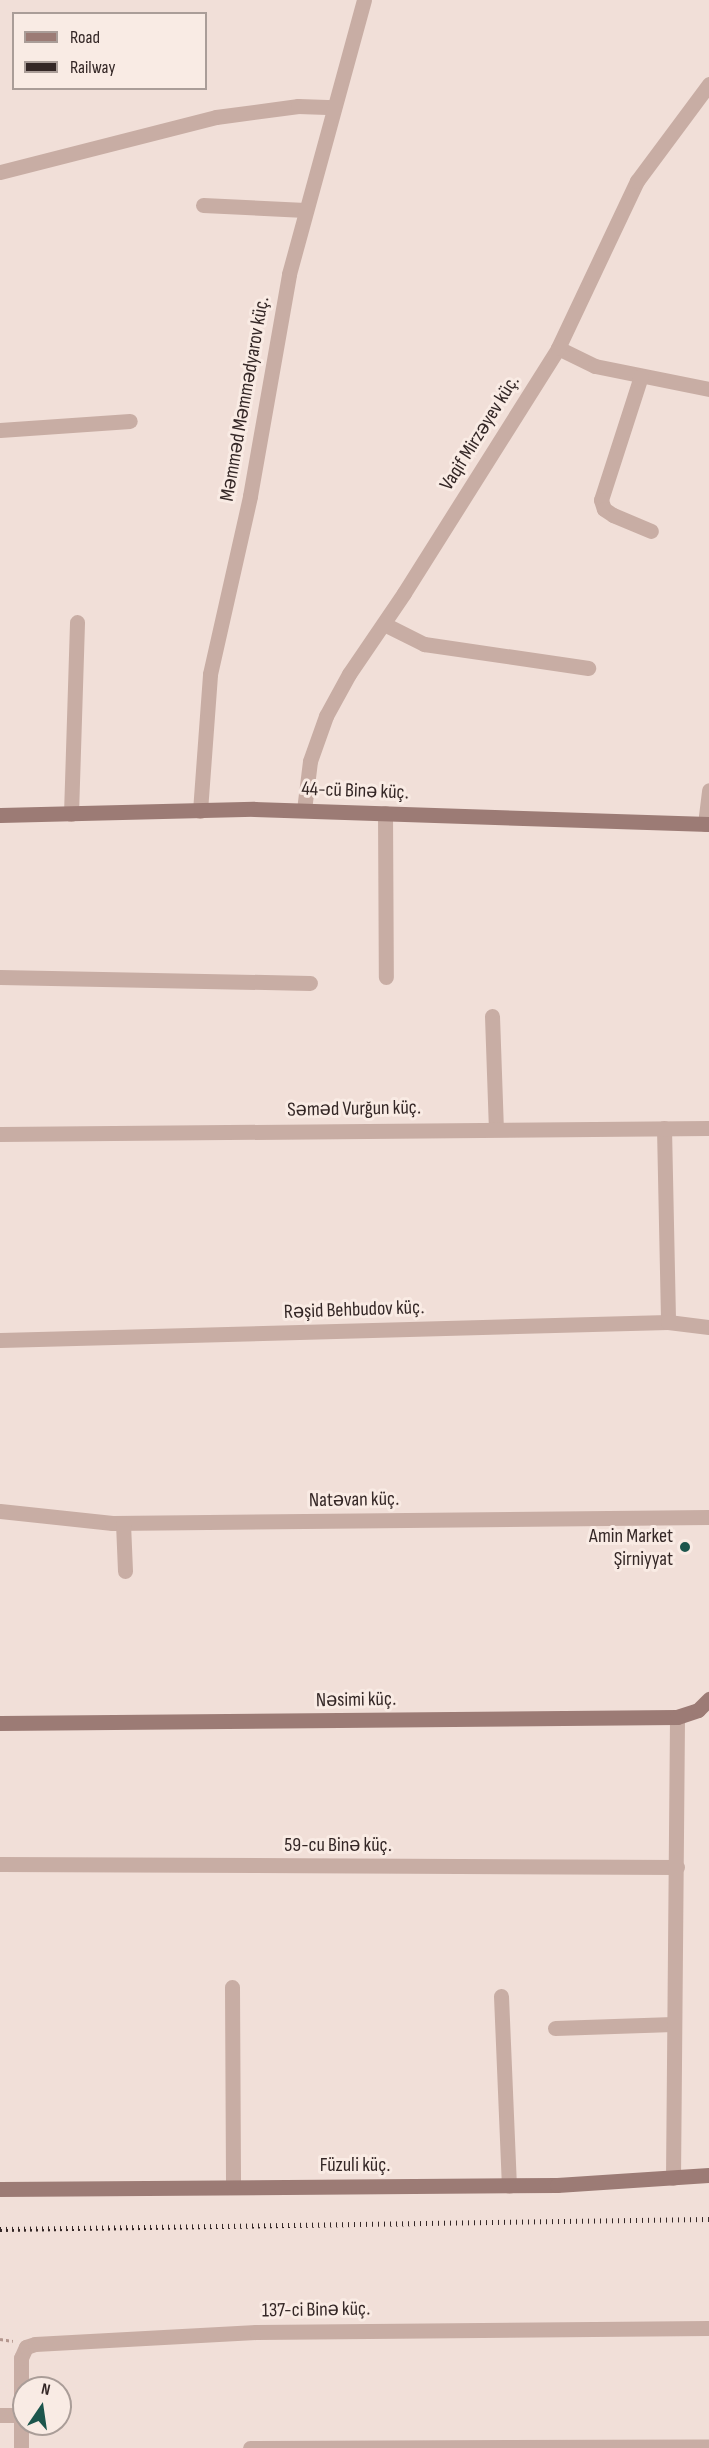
<!DOCTYPE html>
<meta charset="utf-8">
<style>
body{margin:0}
#map{position:relative;width:709px;height:2448px;overflow:hidden;background:#f1dfd8;font-family:"Sofia Sans Condensed",sans-serif}
div>[style]{position:absolute}
.path>*{height:3px;margin-top:-1.5px;transform-origin:0;background:repeating-linear-gradient(90deg,#b4968e 0 3px,transparent 0 6px)}
.street>*{height:15px;margin:-7.5px;padding:0 7.5px;transform-origin:7.5px;border-radius:7.5px;background:#c8ada4}
.secondary>*{height:15px;margin:-7.5px;padding:0 7.5px;transform-origin:7.5px;border-radius:7.5px;background:#9c7b75}
.rail>*{height:4.5px;margin-top:-2.25px;transform-origin:0;background:repeating-linear-gradient(90deg,#342726 0 1.5px,transparent 0 6px)}
.dots>*{width:16px;height:16px;translate:-50% -50%;box-sizing:border-box;border:3px solid #f9ebe4;border-radius:50%}
span{translate:-50% -50%;white-space:nowrap;text-align:center;line-height:1.15;-webkit-text-stroke:6px #f9ebe4;paint-order:stroke}
.street-label{font-size:20px;color:#342726}
.poi-label{font-size:20px;color:#342726}
.right{translate:-100% -50%;text-align:right}
.legend{position:absolute;left:12px;top:12px;width:195px;height:78px;box-sizing:border-box;background:#f9ebe4;border:2px solid #aa9d98;margin:0;padding:8px 10px;list-style:none;font-size:18px;color:#342726}
.legend li{display:flex;align-items:center;gap:12px;height:30px}
.legend b{width:30px;border:2px solid #aa9d98}
.north{position:absolute;left:12px;top:2376px;width:60px;height:60px;box-sizing:border-box;background:#f9ebe4;border:2px solid #aa9d98;border-radius:50%;rotate:13deg;font-size:16px;font-weight:700;line-height:24px;text-align:center;color:#342726}
.north::after{content:'';display:block;margin:auto;width:21px;height:27px;background:#1c554c;clip-path:polygon(50% 0,100% 100%,50% 72%,0 100%)}
</style>
<div id="map">
<div class="path">
<i style="left:0;top:2339px;width:13px;rotate:9deg"></i>
</div>
<div class="street">
<i style="left:0;top:172px;width:223px;rotate:-14.3deg"></i>
<i style="left:216px;top:117px;width:83px;rotate:-7.6deg"></i>
<i style="left:298px;top:106px;width:36px;rotate:2deg"></i>
<i style="left:203px;top:205px;width:102px;rotate:2.8deg"></i>
<i style="left:558px;top:348px;width:41px;rotate:25.9deg"></i>
<i style="left:595px;top:366px;width:116px;rotate:11.4deg"></i>
<i style="left:641px;top:376px;width:130px;rotate:107.9deg"></i>
<i style="left:601px;top:500px;width:9px;rotate:72deg"></i>
<i style="left:604px;top:509px;width:11px;rotate:34deg"></i>
<i style="left:613px;top:515px;width:41px;rotate:22.8deg"></i>
<i style="left:0;top:430px;width:130px;rotate:-4deg"></i>
<i style="left:384px;top:624px;width:45px;rotate:26.6deg"></i>
<i style="left:424px;top:644px;width:166px;rotate:8.3deg"></i>
<i style="left:304px;top:810px;width:49px;rotate:-83deg"></i>
<i style="left:310px;top:761px;width:48px;rotate:-70.4deg"></i>
<i style="left:326px;top:716px;width:48px;rotate:-61.3deg"></i>
<i style="left:349px;top:674px;width:98px;rotate:-55.8deg"></i>
<i style="left:404px;top:593px;width:289px;rotate:-57.8deg"></i>
<i style="left:558px;top:348px;width:185px;rotate:-64.7deg"></i>
<i style="left:637px;top:181px;width:121px;rotate:-53.4deg"></i>
<i style="left:200px;top:811px;width:137px;rotate:-85.8deg"></i>
<i style="left:210px;top:674px;width:182px;rotate:-77.3deg"></i>
<i style="left:250px;top:496px;width:225px;rotate:-80deg"></i>
<i style="left:289px;top:274px;width:284px;rotate:-74.7deg"></i>
<i style="left:385px;top:813px;width:164px;rotate:89.7deg"></i>
<i style="left:71px;top:814px;width:192px;rotate:-88.2deg"></i>
<i style="left:705px;top:824px;width:34px;rotate:-83deg"></i>
<i style="left:0;top:977px;width:310px;rotate:1.1deg"></i>
<i style="left:492px;top:1016px;width:113px;rotate:88deg"></i>
<i style="left:664px;top:1128px;width:194px;rotate:88.8deg"></i>
<i style="left:0;top:1134px;width:709px;rotate:-0.48deg"></i>
<i style="left:0;top:1340px;width:668px;rotate:-1.54deg"></i>
<i style="left:668px;top:1322px;width:41px;rotate:7deg"></i>
<i style="left:0;top:1511px;width:113px;rotate:6.1deg"></i>
<i style="left:112px;top:1523px;width:597px;rotate:-0.58deg"></i>
<i style="left:123px;top:1523px;width:48px;rotate:87.6deg"></i>
<i style="left:0;top:1864px;width:677px;rotate:0.25deg"></i>
<i style="left:232px;top:1987px;width:198px;rotate:89.7deg"></i>
<i style="left:501px;top:1996px;width:190px;rotate:87.6deg"></i>
<i style="left:555px;top:2028px;width:118px;rotate:-1.9deg"></i>
<i style="left:673px;top:2178px;width:461px;rotate:-89.5deg"></i>
<i style="left:0;top:2415px;width:21px"></i>
<i style="left:21px;top:2448px;width:90px;rotate:-90deg"></i>
<i style="left:21px;top:2358px;width:12px;rotate:-66deg"></i>
<i style="left:26px;top:2347px;width:9px;rotate:-18deg"></i>
<i style="left:35px;top:2344px;width:221px;rotate:-3.1deg"></i>
<i style="left:256px;top:2332px;width:453px;rotate:-0.5deg"></i>
<i style="left:250px;top:2448px;width:459px;rotate:-0.2deg"></i>
</div>
<div class="secondary">
<i style="left:0;top:815px;width:254px;rotate:-1.4deg"></i>
<i style="left:254px;top:809px;width:455px;rotate:1.9deg"></i>
<i style="left:0;top:1723px;width:677px;rotate:-0.51deg"></i>
<i style="left:677px;top:1717px;width:22px;rotate:-18deg"></i>
<i style="left:698px;top:1710px;width:16px;rotate:-45deg"></i>
<i style="left:0;top:2189px;width:557px;rotate:-0.41deg"></i>
<i style="left:557px;top:2185px;width:152px;rotate:-3.8deg"></i>
</div>
<div class="rail">
<i style="left:0;top:2229px;width:709px;rotate:-0.81deg"></i>
</div>
<div class="dots">
<i style="left:685px;top:1547px;background:#1c554c"></i>
</div>
<div class="street-label">
<span style="left:245px;top:399px;rotate:-80deg">Məmməd Məmmədyarov küç.</span>
<span style="left:480px;top:433px;rotate:-58deg">Vaqif Mirzəyev küç.</span>
<span style="left:355px;top:791px;rotate:2deg">44-cü Binə küç.</span>
<span style="left:354px;top:1109px;rotate:-1deg">Səməd Vurğun küç.</span>
<span style="left:354px;top:1310px;rotate:-2deg">Rəşid Behbudov küç.</span>
<span style="left:354px;top:1500px;rotate:-1deg">Natəvan küç.</span>
<span style="left:356px;top:1700px;rotate:-1deg">Nəsimi küç.</span>
<span style="left:338px;top:1845px">59-cu Binə küç.</span>
<span style="left:355px;top:2165px">Füzuli küç.</span>
<span style="left:316px;top:2310px;rotate:-1deg">137-ci Binə küç.</span>
</div>
<div class="poi-label">
<span class="right" style="left:673px;top:1548px">Amin Market<br>Şirniyyat</span>
</div>
<ul class="legend">
<li><b style="height:8px;background:#9c7b75"></b>Road</li>
<li><b style="height:8px;background:#342726"></b>Railway</li>
</ul>
<div class="north">N</div>
</div>
